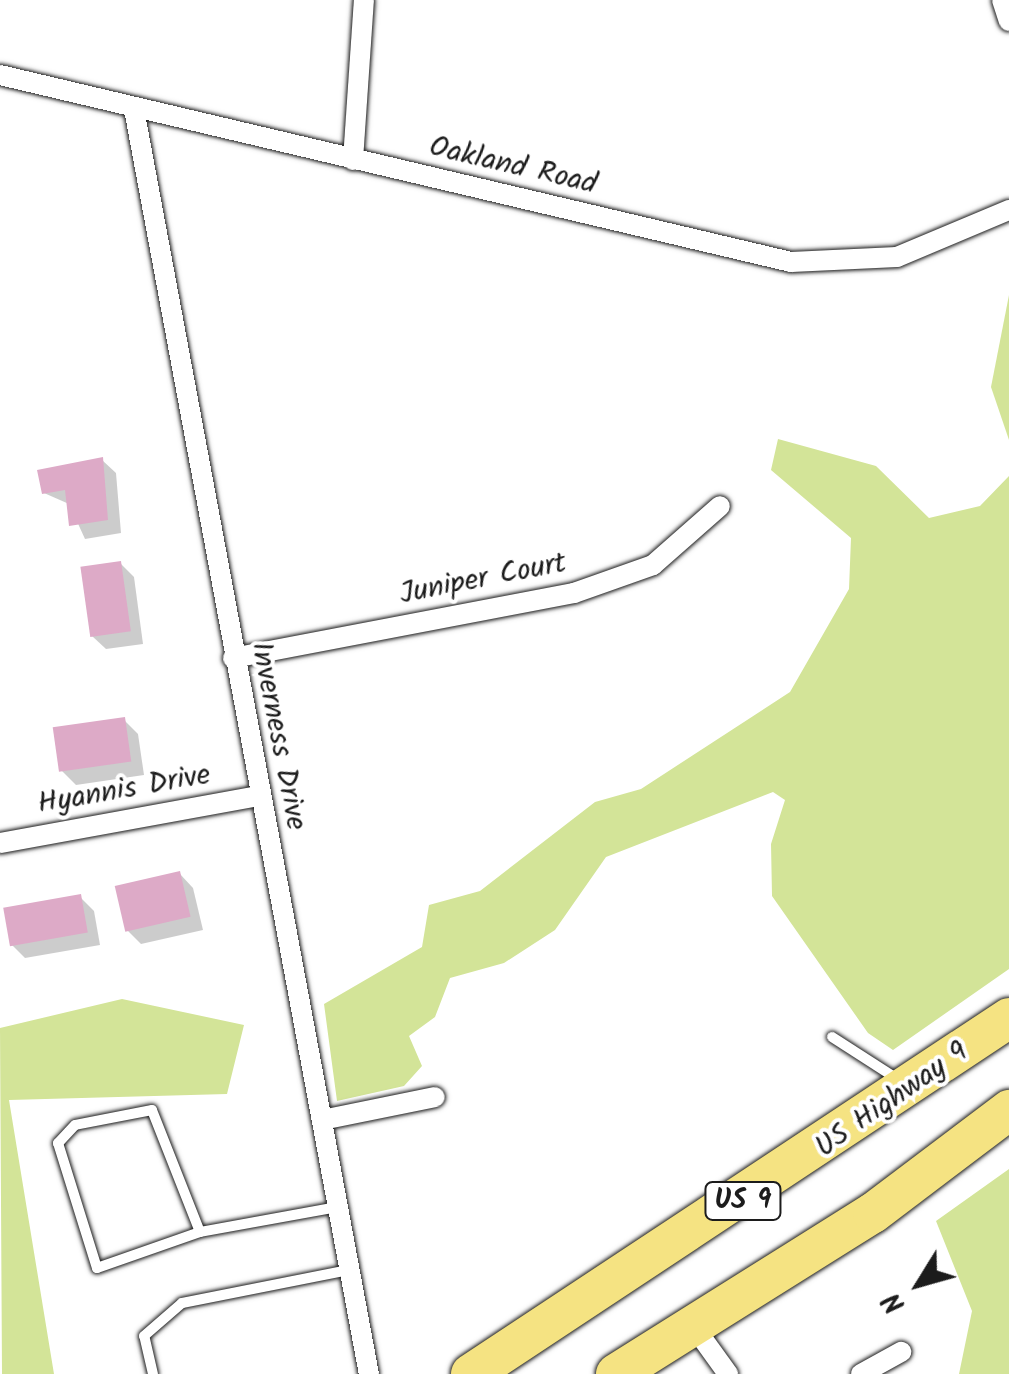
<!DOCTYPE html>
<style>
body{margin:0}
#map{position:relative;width:1009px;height:1374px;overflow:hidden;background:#fff;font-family:Kalam,sans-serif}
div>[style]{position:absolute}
.green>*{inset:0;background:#d3e498}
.shadow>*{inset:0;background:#0003}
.building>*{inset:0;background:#ddaac7;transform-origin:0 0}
.roads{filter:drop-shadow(0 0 2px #1c1c1c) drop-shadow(0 0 2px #1c1c1c)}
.lane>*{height:10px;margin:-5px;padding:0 5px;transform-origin:5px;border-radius:5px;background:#fff}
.street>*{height:20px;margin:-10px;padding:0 10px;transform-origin:10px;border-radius:10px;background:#fff}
.highway>*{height:40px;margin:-20px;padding:0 20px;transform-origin:20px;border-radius:20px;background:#f5e382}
span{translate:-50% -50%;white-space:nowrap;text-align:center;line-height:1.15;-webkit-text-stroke:8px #fff;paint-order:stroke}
.shield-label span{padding:2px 8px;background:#fff;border:2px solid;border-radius:8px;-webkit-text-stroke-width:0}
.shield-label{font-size:28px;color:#1c1c1c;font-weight:700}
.street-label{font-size:30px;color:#1c1c1c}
.north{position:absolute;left:869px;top:1234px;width:100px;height:100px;-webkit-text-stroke:8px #fff;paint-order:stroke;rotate:233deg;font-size:28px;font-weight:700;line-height:40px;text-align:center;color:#1c1c1c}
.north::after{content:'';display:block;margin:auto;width:35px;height:45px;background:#1c1c1c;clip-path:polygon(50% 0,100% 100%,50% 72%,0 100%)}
</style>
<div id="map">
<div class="green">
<i style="clip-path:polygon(1009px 295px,1009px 440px,991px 387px)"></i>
<i style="clip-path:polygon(778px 439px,876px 466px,929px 518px,980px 506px,1009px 476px,1009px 969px,893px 1050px,868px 1033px,772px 896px,771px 844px,785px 800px,773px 792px,606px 857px,555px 930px,504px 963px,450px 978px,435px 1017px,409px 1036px,422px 1066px,404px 1086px,337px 1101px,324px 1004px,422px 947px,429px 905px,480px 891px,595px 802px,641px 789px,790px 692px,849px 589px,851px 538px,771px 470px)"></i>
<i style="clip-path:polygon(122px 999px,244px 1025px,227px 1094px,9px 1100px,54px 1374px,2px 1374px,0 1028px)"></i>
<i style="clip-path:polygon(1009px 1169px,1009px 1374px,959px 1374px,972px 1311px,936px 1221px)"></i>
</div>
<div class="shadow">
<i style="clip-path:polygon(102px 460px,116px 473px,121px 533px,85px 539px,69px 504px,44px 493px)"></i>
<i style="clip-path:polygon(120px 563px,134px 577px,143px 644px,106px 649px,92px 636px)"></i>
<i style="clip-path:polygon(124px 720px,138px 734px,144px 775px,76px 785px,62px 771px)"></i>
<i style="clip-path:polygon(180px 874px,193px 888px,203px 930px,141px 944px,127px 930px)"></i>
<i style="clip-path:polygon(80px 897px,94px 911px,100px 945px,25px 958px,11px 944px)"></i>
</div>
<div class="building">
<i style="clip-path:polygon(103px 457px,108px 520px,69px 526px,65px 490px,42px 494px,37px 470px)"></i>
<i style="left:121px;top:561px;width:71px;height:41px;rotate:82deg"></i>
<i style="left:125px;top:717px;width:45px;height:73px;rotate:82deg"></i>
<i style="left:180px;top:871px;width:47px;height:67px;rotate:77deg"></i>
<i style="left:81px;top:894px;width:39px;height:79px;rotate:80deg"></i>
</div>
<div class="roads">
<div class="lane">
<i style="left:832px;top:1037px;width:80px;rotate:32.7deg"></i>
<i style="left:200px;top:1232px;width:131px;rotate:-111.5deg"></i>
<i style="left:152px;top:1110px;width:78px;rotate:169deg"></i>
<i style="left:75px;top:1125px;width:25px;rotate:133deg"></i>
<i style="left:58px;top:1143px;width:131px;rotate:72.7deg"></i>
<i style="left:97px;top:1268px;width:109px;rotate:-19.3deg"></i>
<i style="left:200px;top:1232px;width:139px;rotate:-10.3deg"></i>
<i style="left:153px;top:1374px;width:39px;rotate:-103deg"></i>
<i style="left:144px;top:1336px;width:50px;rotate:-41deg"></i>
<i style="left:182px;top:1303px;width:170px;rotate:-11.2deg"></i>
</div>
<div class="street">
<i style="left:1002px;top:0;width:22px;rotate:72deg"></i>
<i style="left:0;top:75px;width:813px;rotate:13.3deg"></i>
<i style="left:791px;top:262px;width:106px;rotate:-2.7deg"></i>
<i style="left:897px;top:257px;width:121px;rotate:-22.8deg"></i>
<i style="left:134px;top:109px;width:1287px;rotate:79.48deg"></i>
<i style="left:353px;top:160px;width:160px;rotate:-86.1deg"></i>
<i style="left:233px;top:658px;width:347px;rotate:-10.8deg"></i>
<i style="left:574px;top:593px;width:84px;rotate:-19.5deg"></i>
<i style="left:653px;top:565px;width:89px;rotate:-41.4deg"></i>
<i style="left:0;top:843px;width:263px;rotate:-10.3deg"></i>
<i style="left:322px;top:1120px;width:115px;rotate:-11.5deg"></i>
<i style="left:692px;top:1324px;width:62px;rotate:54.2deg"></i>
<i style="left:861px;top:1374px;width:46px;rotate:-28.8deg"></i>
</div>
<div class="highway">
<i style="left:471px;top:1374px;width:645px;rotate:-33.49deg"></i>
<i style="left:616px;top:1374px;width:303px;rotate:-32.1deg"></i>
<i style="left:873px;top:1213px;width:171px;rotate:-37.1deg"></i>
</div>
</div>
<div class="shield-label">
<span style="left:743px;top:1201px">US 9</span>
</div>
<div class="street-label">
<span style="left:513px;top:166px;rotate:13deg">Oakland Road</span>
<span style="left:483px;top:579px;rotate:-11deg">Juniper Court</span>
<span style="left:278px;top:736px;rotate:79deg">Inverness Drive</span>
<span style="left:124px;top:790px;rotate:-10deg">Hyannis Drive</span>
<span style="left:892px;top:1100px;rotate:-35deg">US Highway 9</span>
</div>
<div class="north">N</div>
</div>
